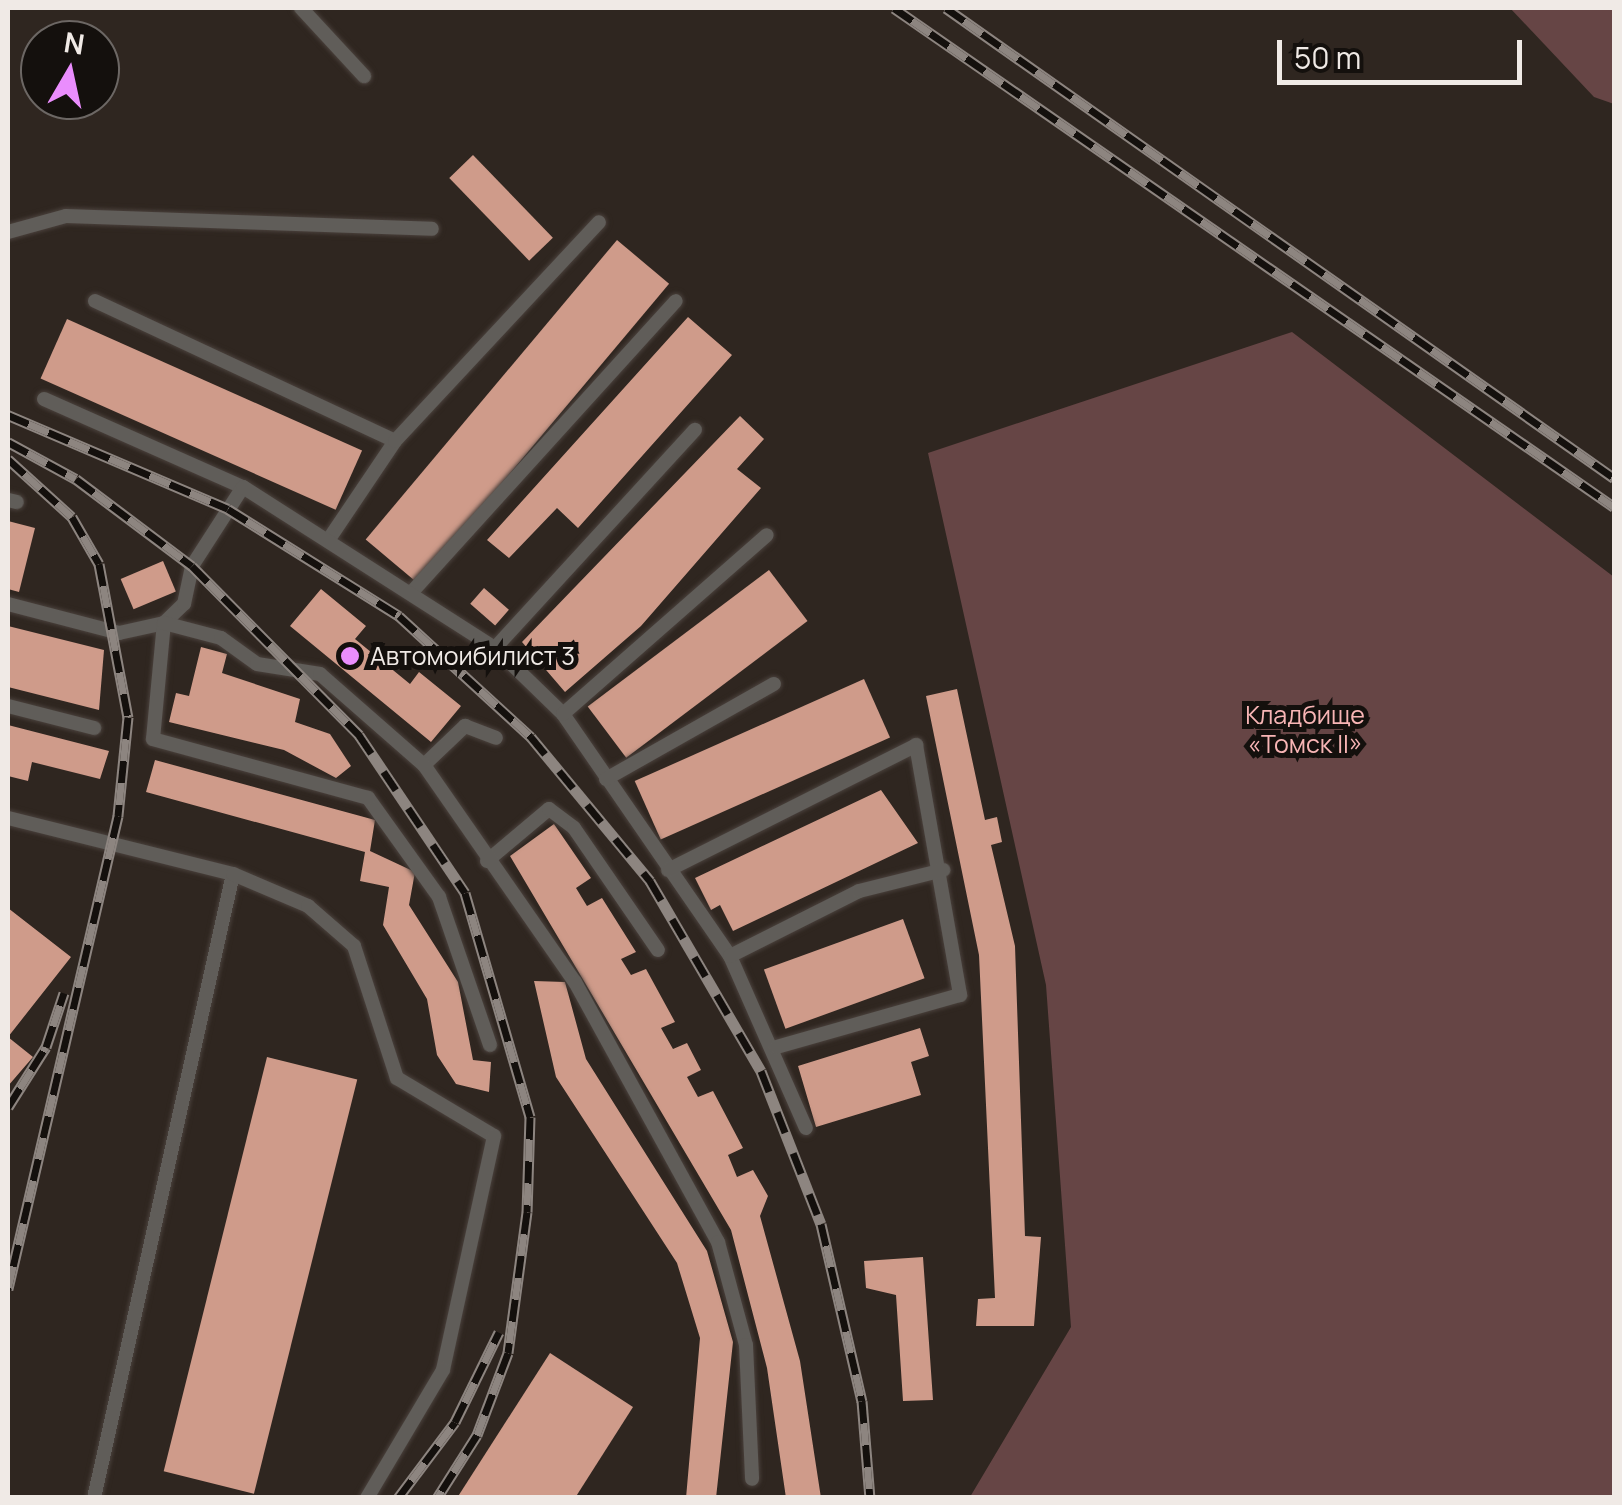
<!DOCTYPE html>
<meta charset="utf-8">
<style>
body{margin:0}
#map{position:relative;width:1622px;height:1505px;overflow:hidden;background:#2f2620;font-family:Manrope,sans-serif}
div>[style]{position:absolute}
.green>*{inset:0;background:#664545}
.building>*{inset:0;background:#cf9b8a;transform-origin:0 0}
.roads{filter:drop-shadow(0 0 2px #4a413c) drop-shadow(0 0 2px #4a413c)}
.lane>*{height:14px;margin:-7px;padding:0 7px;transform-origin:7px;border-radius:7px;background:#605d59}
.rail>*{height:11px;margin-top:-5.5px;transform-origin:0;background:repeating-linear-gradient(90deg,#14100d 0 22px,#8d8580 0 44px);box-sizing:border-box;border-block:2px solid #8d8580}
.dots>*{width:28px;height:28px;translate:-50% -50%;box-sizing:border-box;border:5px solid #14100d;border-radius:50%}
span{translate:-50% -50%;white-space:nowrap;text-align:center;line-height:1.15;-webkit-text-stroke:10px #14100d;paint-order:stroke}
.poi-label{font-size:25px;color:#f0eae6}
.left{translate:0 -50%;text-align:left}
.park-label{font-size:25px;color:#f8b5b5}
.frame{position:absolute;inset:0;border:10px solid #f0eae6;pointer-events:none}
.north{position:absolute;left:20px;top:20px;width:100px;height:100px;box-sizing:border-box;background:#14100d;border:2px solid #6c6764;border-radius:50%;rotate:9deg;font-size:28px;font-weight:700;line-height:40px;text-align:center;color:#f0eae6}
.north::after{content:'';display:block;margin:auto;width:35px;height:45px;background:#ea8dfd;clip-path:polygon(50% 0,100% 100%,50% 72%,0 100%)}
.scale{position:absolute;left:1277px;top:40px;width:245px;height:45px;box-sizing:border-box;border:5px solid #f0eae6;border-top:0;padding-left:12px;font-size:30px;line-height:35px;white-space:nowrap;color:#f0eae6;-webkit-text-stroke:8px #14100d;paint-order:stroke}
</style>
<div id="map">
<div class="green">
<i style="clip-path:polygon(1510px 8px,1614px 8px,1614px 104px,1594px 97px)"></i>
<i style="clip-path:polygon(1292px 332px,1614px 577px,1614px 1497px,970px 1497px,1071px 1327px,1046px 985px,928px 453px)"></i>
</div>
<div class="building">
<i style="left:473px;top:155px;width:115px;height:33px;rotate:46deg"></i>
<i style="left:617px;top:240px;width:68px;height:391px;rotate:40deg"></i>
<i style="clip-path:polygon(688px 317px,732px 355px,578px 528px,557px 508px,509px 558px,487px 540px)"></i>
<i style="left:67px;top:319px;width:323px;height:65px;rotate:24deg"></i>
<i style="clip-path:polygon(740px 416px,764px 439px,737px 469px,761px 488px,641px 626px,565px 692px,522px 642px)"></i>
<i style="clip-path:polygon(8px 521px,35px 528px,19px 592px,8px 589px)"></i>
<i style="left:163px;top:561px;width:33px;height:46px;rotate:67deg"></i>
<i style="left:769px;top:570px;width:64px;height:227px;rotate:53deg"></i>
<i style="left:484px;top:588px;width:33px;height:21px;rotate:41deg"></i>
<i style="clip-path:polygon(321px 589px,366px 626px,355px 639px,410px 684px,419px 672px,461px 706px,431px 742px,290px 626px)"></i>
<i style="clip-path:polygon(8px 626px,104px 650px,99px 710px,8px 687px)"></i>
<i style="clip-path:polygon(201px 647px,227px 654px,222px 673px,300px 699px,295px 722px,330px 734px,351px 766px,336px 778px,284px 750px,169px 722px,176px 693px,189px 696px)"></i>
<i style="left:864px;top:679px;width:64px;height:251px;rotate:66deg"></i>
<i style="clip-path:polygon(957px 689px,985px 820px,997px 817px,1002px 842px,991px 845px,1015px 946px,1025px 1236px,1041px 1237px,1034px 1326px,976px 1326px,978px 1299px,995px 1298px,979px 955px,926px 696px)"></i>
<i style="clip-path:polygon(8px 725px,109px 751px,100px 779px,32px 762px,28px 781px,8px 776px)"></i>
<i style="clip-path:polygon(155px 760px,375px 820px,370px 851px,415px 872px,409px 905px,458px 982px,473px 1060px,491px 1062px,489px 1092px,456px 1084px,437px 1055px,427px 999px,383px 925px,389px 887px,360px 881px,365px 852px,146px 792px)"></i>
<i style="clip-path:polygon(881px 790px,918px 843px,733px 931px,720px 905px,711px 910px,695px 878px)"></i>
<i style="clip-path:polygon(554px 824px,591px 878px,576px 888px,587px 906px,602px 898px,636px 952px,621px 959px,631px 975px,646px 969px,675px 1022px,661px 1028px,673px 1049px,687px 1043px,701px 1070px,687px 1077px,698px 1097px,713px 1091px,743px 1148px,728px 1155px,737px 1177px,753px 1170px,768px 1196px,760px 1216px,800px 1361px,821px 1498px,786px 1498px,767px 1368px,731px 1230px,510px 856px)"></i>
<i style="clip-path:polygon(8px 908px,71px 957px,8px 1037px,33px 1057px,8px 1086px)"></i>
<i style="left:903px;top:919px;width:63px;height:148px;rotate:70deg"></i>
<i style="clip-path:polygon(534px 981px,565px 982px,586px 1059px,707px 1251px,733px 1342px,716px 1498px,686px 1498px,700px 1338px,677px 1263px,556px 1077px)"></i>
<i style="clip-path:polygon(920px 1028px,929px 1056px,911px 1062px,921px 1095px,816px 1127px,798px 1066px)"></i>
<i style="left:267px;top:1057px;width:93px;height:427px;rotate:14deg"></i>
<i style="clip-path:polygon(923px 1257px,933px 1400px,903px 1401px,896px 1295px,866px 1288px,864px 1261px)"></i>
<i style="clip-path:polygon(550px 1353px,633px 1407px,575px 1498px,457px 1498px)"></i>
</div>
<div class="roads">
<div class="lane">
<i style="left:301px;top:8px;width:93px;rotate:47.2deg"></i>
<i style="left:8px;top:232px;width:60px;rotate:-15.4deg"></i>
<i style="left:66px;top:216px;width:366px;rotate:2deg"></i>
<i style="left:95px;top:301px;width:331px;rotate:25deg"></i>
<i style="left:44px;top:399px;width:218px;rotate:23.9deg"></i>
<i style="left:8px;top:500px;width:9px;rotate:13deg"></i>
<i style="left:329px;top:539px;width:118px;rotate:-56deg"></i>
<i style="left:395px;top:441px;width:299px;rotate:-47deg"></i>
<i style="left:411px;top:593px;width:394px;rotate:-47.8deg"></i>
<i style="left:8px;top:604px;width:115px;rotate:14.6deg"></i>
<i style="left:119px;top:633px;width:46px;rotate:-12.5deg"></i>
<i style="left:164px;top:623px;width:28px;rotate:-44deg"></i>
<i style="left:184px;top:604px;width:39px;rotate:-78deg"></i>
<i style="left:192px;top:566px;width:94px;rotate:-57.2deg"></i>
<i style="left:243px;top:487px;width:299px;rotate:32.6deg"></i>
<i style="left:495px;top:648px;width:95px;rotate:44.1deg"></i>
<i style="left:563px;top:714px;width:294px;rotate:55.4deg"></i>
<i style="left:730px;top:956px;width:188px;rotate:66.2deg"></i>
<i style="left:495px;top:648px;width:296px;rotate:-47.5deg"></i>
<i style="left:8px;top:706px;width:89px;rotate:14.3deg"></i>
<i style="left:563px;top:714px;width:271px;rotate:-41.3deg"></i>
<i style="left:424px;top:765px;width:57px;rotate:-43.6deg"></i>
<i style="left:465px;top:726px;width:33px;rotate:21deg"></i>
<i style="left:606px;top:779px;width:193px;rotate:-29.5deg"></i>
<i style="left:8px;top:818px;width:232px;rotate:14deg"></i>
<i style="left:487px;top:861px;width:81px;rotate:-40deg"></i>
<i style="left:549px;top:809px;width:31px;rotate:37deg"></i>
<i style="left:574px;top:828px;width:148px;rotate:55.5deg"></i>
<i style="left:668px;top:870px;width:278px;rotate:-26.7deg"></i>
<i style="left:916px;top:745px;width:254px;rotate:80deg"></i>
<i style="left:960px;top:995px;width:191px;rotate:164.2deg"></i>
<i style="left:730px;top:956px;width:144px;rotate:-26.7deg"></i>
<i style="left:859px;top:891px;width:87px;rotate:-14deg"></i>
<i style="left:490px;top:1045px;width:157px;rotate:-109deg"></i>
<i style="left:439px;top:897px;width:122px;rotate:-125.6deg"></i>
<i style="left:368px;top:798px;width:223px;rotate:-164.7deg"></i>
<i style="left:153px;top:739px;width:117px;rotate:-84.6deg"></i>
<i style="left:164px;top:623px;width:59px;rotate:14.7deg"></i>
<i style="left:221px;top:638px;width:44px;rotate:35.8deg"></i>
<i style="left:257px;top:664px;width:64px;rotate:9deg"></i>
<i style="left:320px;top:674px;width:138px;rotate:41.2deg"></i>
<i style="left:424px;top:765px;width:264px;rotate:55.2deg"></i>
<i style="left:575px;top:982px;width:297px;rotate:61.2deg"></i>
<i style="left:718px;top:1242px;width:107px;rotate:74.8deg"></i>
<i style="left:746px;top:1345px;width:134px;rotate:87.4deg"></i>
<i style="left:94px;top:1498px;width:639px;rotate:-77.44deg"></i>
<i style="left:233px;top:874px;width:82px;rotate:23.1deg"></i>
<i style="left:308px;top:906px;width:61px;rotate:41deg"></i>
<i style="left:354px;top:946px;width:139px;rotate:72deg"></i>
<i style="left:397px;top:1078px;width:113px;rotate:30.9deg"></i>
<i style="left:494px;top:1136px;width:239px;rotate:102.3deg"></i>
<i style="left:443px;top:1370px;width:149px;rotate:120.7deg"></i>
</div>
</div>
<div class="rail">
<i style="left:894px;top:8px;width:876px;rotate:34.72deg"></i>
<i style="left:946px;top:8px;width:817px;rotate:35.13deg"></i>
<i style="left:8px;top:415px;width:239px;rotate:23.1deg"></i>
<i style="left:228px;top:509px;width:202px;rotate:32deg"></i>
<i style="left:399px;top:616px;width:179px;rotate:42.5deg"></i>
<i style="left:531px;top:737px;width:187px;rotate:50.4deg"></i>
<i style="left:650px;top:881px;width:220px;rotate:59.7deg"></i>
<i style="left:761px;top:1071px;width:164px;rotate:68.6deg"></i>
<i style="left:821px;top:1224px;width:182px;rotate:77deg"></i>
<i style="left:862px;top:1401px;width:97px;rotate:85.3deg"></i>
<i style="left:8px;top:442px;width:77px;rotate:28.6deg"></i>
<i style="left:76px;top:479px;width:145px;rotate:36.9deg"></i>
<i style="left:192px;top:566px;width:238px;rotate:45.3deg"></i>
<i style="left:359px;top:735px;width:190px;rotate:56.1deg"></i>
<i style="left:465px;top:893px;width:233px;rotate:73.8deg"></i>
<i style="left:530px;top:1117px;width:95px;rotate:91.8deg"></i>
<i style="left:527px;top:1212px;width:142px;rotate:97.7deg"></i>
<i style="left:508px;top:1353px;width:88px;rotate:110.7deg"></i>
<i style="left:477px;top:1435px;width:75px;rotate:122.4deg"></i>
<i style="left:8px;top:459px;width:86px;rotate:42.2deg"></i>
<i style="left:72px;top:517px;width:54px;rotate:60.1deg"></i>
<i style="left:99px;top:564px;width:156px;rotate:79.3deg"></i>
<i style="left:128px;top:717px;width:100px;rotate:95.8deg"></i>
<i style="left:118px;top:816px;width:486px;rotate:103.1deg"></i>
<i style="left:8px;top:1107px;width:71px;rotate:-57.7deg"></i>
<i style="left:46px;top:1047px;width:57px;rotate:-71.6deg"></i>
<i style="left:398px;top:1498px;width:95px;rotate:-53.1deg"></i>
<i style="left:455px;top:1422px;width:100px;rotate:-63.9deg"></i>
</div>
<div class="dots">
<i style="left:350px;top:656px;background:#ea8dfd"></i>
</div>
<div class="poi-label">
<span class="left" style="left:370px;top:656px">Автомоибилист 3</span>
</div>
<div class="park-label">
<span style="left:1305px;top:730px">Кладбище<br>«Томск II»</span>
</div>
<div class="frame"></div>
<div class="north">N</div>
<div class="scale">50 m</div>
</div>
